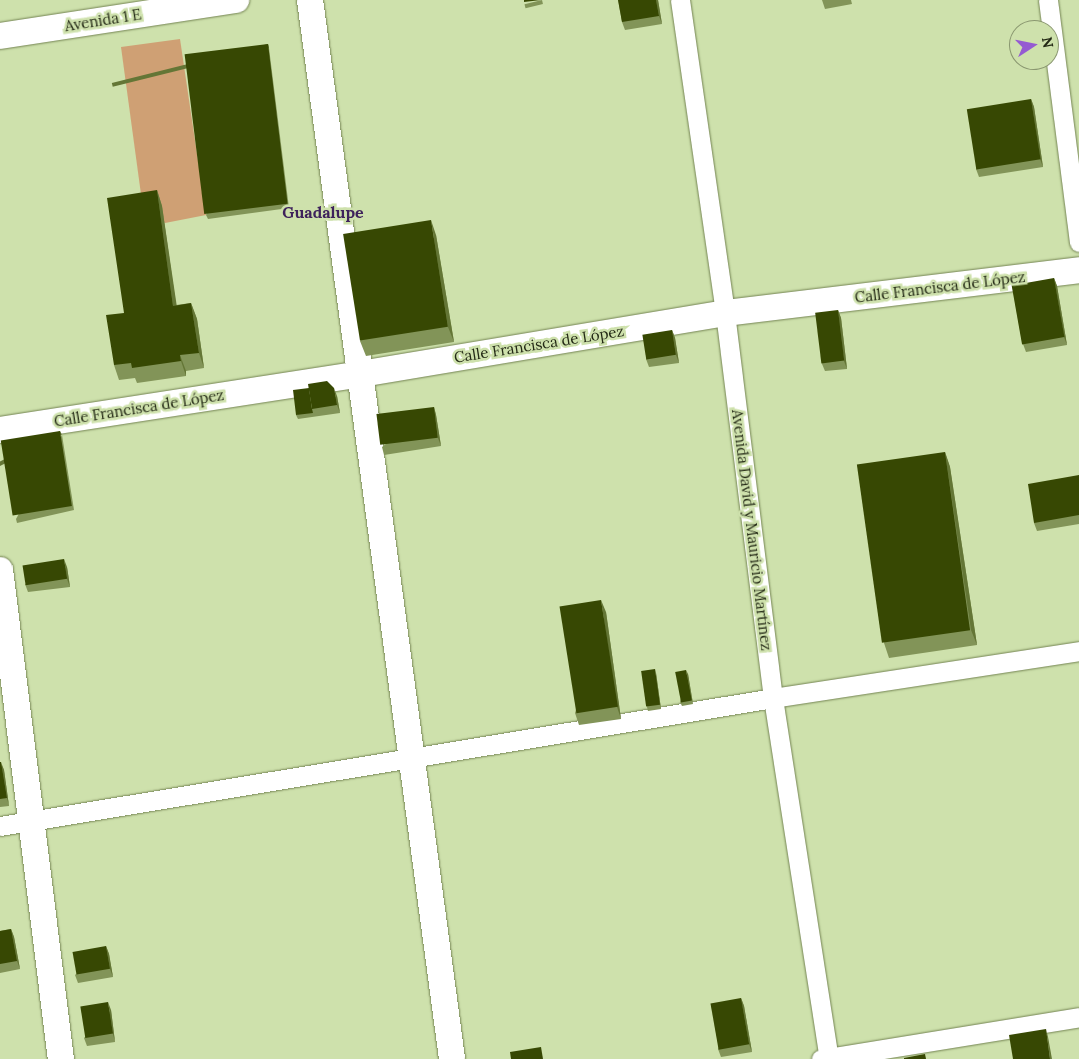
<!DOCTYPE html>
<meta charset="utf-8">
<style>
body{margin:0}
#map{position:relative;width:1079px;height:1059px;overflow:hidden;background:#cee1ac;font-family:Lora,serif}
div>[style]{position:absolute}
.green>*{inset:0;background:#cfa074}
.roads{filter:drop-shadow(0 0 1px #748453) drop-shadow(0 0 1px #748453)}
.street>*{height:19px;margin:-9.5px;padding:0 9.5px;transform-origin:9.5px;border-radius:9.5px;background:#fff}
.secondary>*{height:26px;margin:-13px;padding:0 13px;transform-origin:13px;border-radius:13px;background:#fff}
.wall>*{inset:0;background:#829458;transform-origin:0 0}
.shaded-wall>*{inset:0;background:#647636;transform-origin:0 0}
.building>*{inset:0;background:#374803;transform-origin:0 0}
span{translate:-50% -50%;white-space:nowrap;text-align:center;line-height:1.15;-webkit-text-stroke:5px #cee1ac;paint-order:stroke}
.street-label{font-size:15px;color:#232915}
.neighbourhood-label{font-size:16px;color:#3e225b;font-weight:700}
.north{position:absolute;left:1009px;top:20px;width:50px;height:50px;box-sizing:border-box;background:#cee1ac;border:1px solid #8a9770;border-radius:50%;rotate:79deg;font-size:14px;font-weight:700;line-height:20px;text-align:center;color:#232915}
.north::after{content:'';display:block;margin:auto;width:18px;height:22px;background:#955bd2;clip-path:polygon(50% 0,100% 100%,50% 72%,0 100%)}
</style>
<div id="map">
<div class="green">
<i style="clip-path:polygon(180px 39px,206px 215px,165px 223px,143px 209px,121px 47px)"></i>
</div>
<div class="roads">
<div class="street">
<i style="left:680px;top:0;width:316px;rotate:81.8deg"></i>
<i style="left:725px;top:313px;width:388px;rotate:82.9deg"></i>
<i style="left:773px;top:698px;width:365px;rotate:81.2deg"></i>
<i style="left:1048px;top:0;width:244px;rotate:82.7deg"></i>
<i style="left:0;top:826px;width:784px;rotate:-9.4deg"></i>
<i style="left:773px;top:698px;width:310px;rotate:-8.7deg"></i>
<i style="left:821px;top:1059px;width:261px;rotate:-9.2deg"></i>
</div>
<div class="secondary">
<i style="left:310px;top:0;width:1068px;rotate:82.36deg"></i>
<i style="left:0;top:36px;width:239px;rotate:-8.7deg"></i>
<i style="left:0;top:430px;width:365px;rotate:-8.8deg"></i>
<i style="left:361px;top:374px;width:369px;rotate:-9.5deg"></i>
<i style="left:725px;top:313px;width:357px;rotate:-6.9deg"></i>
<i style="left:0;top:570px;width:493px;rotate:82.9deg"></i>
</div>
</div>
<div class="wall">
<i style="left:542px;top:0;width:4px;height:18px;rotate:76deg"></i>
<i style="clip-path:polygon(618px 0,658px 0,662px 24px,625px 30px,622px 22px)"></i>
<i style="clip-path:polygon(822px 0,851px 0,852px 4px,825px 9px)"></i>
<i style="clip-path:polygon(268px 44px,269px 48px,289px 208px,208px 219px,206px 215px)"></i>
<i style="clip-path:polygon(1031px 99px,1034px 107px,1043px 167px,979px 177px,976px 169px)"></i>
<i style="clip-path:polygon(157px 190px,162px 206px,176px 305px,191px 303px,197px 319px,204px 368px,186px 371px,186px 376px,137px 383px,135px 378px,119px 380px,114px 365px,124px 313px)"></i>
<i style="clip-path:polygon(436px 235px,454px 342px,366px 356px,360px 341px)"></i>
<i style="clip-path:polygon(1054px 278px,1057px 286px,1067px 345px,1026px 352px,1023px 344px)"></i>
<i style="clip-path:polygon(838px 310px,841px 318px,847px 369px,825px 371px,822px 364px)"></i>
<i style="clip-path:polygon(672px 330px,675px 338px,679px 363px,649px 367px,646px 359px)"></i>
<i style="clip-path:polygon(337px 396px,340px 413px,298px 419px,296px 415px)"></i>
<i style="clip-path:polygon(434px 407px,436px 415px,441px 446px,384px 455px,382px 447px)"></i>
<i style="clip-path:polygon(62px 435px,74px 510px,17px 523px,16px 519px)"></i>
<i style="clip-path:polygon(945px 452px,950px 467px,977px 645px,889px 658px,884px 643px)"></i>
<i style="clip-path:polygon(1079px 475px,1079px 524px,1037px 531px,1034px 523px)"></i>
<i style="clip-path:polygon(67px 567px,70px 587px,28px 592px,25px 584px)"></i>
<i style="clip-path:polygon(606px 612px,621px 719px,579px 725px,575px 713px)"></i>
<i style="clip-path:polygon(656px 673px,661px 709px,648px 711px,647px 707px)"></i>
<i style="clip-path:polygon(688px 674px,693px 704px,682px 706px,680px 702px)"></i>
<i style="clip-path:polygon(0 762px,4px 770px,9px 806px,0 807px)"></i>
<i style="clip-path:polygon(11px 929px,14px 937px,20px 969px,0 973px,0 931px)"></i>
<i style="clip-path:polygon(106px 946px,109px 954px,113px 977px,78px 983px,75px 975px)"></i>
<i style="clip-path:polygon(741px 998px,744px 1006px,752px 1052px,721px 1057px,718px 1049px)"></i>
<i style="clip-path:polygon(111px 1010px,115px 1042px,87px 1046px,84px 1038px)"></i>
</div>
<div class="shaded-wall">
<i style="clip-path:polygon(656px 0,658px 0,662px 24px,659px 16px)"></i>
<i style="left:268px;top:44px;width:4px;height:161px;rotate:76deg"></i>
<i style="clip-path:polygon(1031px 99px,1034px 107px,1043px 167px,1040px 159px)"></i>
<i style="clip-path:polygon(157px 190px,162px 206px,179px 321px,173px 306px)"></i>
<i style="clip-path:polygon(431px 220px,436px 235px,454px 342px,448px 327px)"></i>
<i style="clip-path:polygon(1054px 278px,1057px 286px,1067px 345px,1064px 337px)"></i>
<i style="clip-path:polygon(191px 303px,197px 319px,204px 368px,199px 353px)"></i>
<i style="clip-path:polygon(838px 310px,841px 318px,847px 369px,844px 361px)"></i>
<i style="clip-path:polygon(672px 330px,675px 338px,679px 363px,676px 355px)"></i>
<i style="clip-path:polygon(180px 355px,186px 371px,186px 376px,181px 361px)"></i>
<i style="clip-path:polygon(334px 388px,337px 396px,340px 413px,337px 405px)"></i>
<i style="clip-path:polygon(434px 407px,436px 415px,441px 446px,438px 438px)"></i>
<i style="left:60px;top:431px;width:4px;height:76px;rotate:63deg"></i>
<i style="clip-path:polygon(945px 452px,950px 467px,977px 645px,971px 630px)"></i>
<i style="clip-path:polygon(64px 559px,67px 567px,70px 587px,67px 579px)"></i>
<i style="clip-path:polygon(601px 600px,606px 612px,621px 719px,617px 707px)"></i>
<i style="clip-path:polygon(655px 669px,656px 673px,661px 709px,660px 705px)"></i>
<i style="clip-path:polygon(686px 670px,688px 674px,693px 704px,692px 700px)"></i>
<i style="clip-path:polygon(1px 762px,4px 770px,9px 806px,7px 798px)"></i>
<i style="clip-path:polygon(11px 929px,14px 937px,20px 969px,17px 961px)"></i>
<i style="clip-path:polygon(106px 946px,109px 954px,113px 977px,110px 969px)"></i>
<i style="clip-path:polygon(741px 998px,744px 1006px,752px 1052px,749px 1044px)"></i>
<i style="clip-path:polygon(108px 1002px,111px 1010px,115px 1042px,113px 1034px)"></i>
<i style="clip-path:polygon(1046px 1029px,1048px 1037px,1052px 1059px,1050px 1059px)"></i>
</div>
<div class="building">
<i style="clip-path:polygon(524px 0,541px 0,524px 2px)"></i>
<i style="clip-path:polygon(618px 0,656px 0,659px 16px,622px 22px)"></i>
<i style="left:268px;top:44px;width:161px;height:84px;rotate:83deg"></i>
<i style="left:1031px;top:99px;width:61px;height:65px;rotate:81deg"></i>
<i style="clip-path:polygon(157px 190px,173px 306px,191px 303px,199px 353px,180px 355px,181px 361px,132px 368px,131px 363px,114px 365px,106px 315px,124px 313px,107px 198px)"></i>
<i style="left:431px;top:220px;width:108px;height:89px;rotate:81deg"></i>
<i style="left:1054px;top:278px;width:60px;height:43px;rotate:80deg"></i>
<i style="left:838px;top:310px;width:51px;height:23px;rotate:83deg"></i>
<i style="left:672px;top:330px;width:25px;height:30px;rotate:81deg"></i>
<i style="clip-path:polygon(327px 381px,334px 388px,337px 405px,312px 409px,308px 384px)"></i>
<i style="clip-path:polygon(309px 388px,312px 409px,313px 413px,296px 415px,293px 390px)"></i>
<i style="left:434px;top:407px;width:31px;height:58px;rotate:83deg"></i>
<i style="left:60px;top:431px;width:76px;height:60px;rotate:81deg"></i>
<i style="left:945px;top:452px;width:180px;height:89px;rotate:82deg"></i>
<i style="clip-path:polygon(1079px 475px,1079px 515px,1034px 523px,1028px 484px)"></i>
<i style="left:64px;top:559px;width:20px;height:42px;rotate:81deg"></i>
<i style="left:601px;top:600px;width:108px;height:42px;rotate:81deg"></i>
<i style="left:655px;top:669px;width:36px;height:14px;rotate:82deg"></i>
<i style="left:686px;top:670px;width:31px;height:11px;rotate:79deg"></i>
<i style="clip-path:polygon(0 762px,1px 762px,7px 798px,0 799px)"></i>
<i style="clip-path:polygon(11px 929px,17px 961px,0 964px,0 931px)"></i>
<i style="left:106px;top:946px;width:23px;height:34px;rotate:80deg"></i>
<i style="left:741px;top:998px;width:47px;height:31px;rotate:80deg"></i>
<i style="left:108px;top:1002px;width:32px;height:28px;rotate:81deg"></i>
<i style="clip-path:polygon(1046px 1029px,1050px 1059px,1013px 1059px,1009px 1035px)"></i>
<i style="clip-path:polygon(541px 1047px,543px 1059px,511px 1059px,510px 1052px)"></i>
<i style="clip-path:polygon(925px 1054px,926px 1059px,904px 1059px,904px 1058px)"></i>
</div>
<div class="street-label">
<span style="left:103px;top:20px;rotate:-9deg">Avenida 1 E</span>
<span style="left:940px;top:287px;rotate:-7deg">Calle Francisca de López</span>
<span style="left:539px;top:344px;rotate:-9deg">Calle Francisca de López</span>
<span style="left:139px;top:408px;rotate:-9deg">Calle Francisca de López</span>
<span style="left:752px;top:530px;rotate:83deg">Avenida David y Mauricio Martínez</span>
</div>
<div class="neighbourhood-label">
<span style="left:323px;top:212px">Guadalupe</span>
</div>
<div class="north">N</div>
</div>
